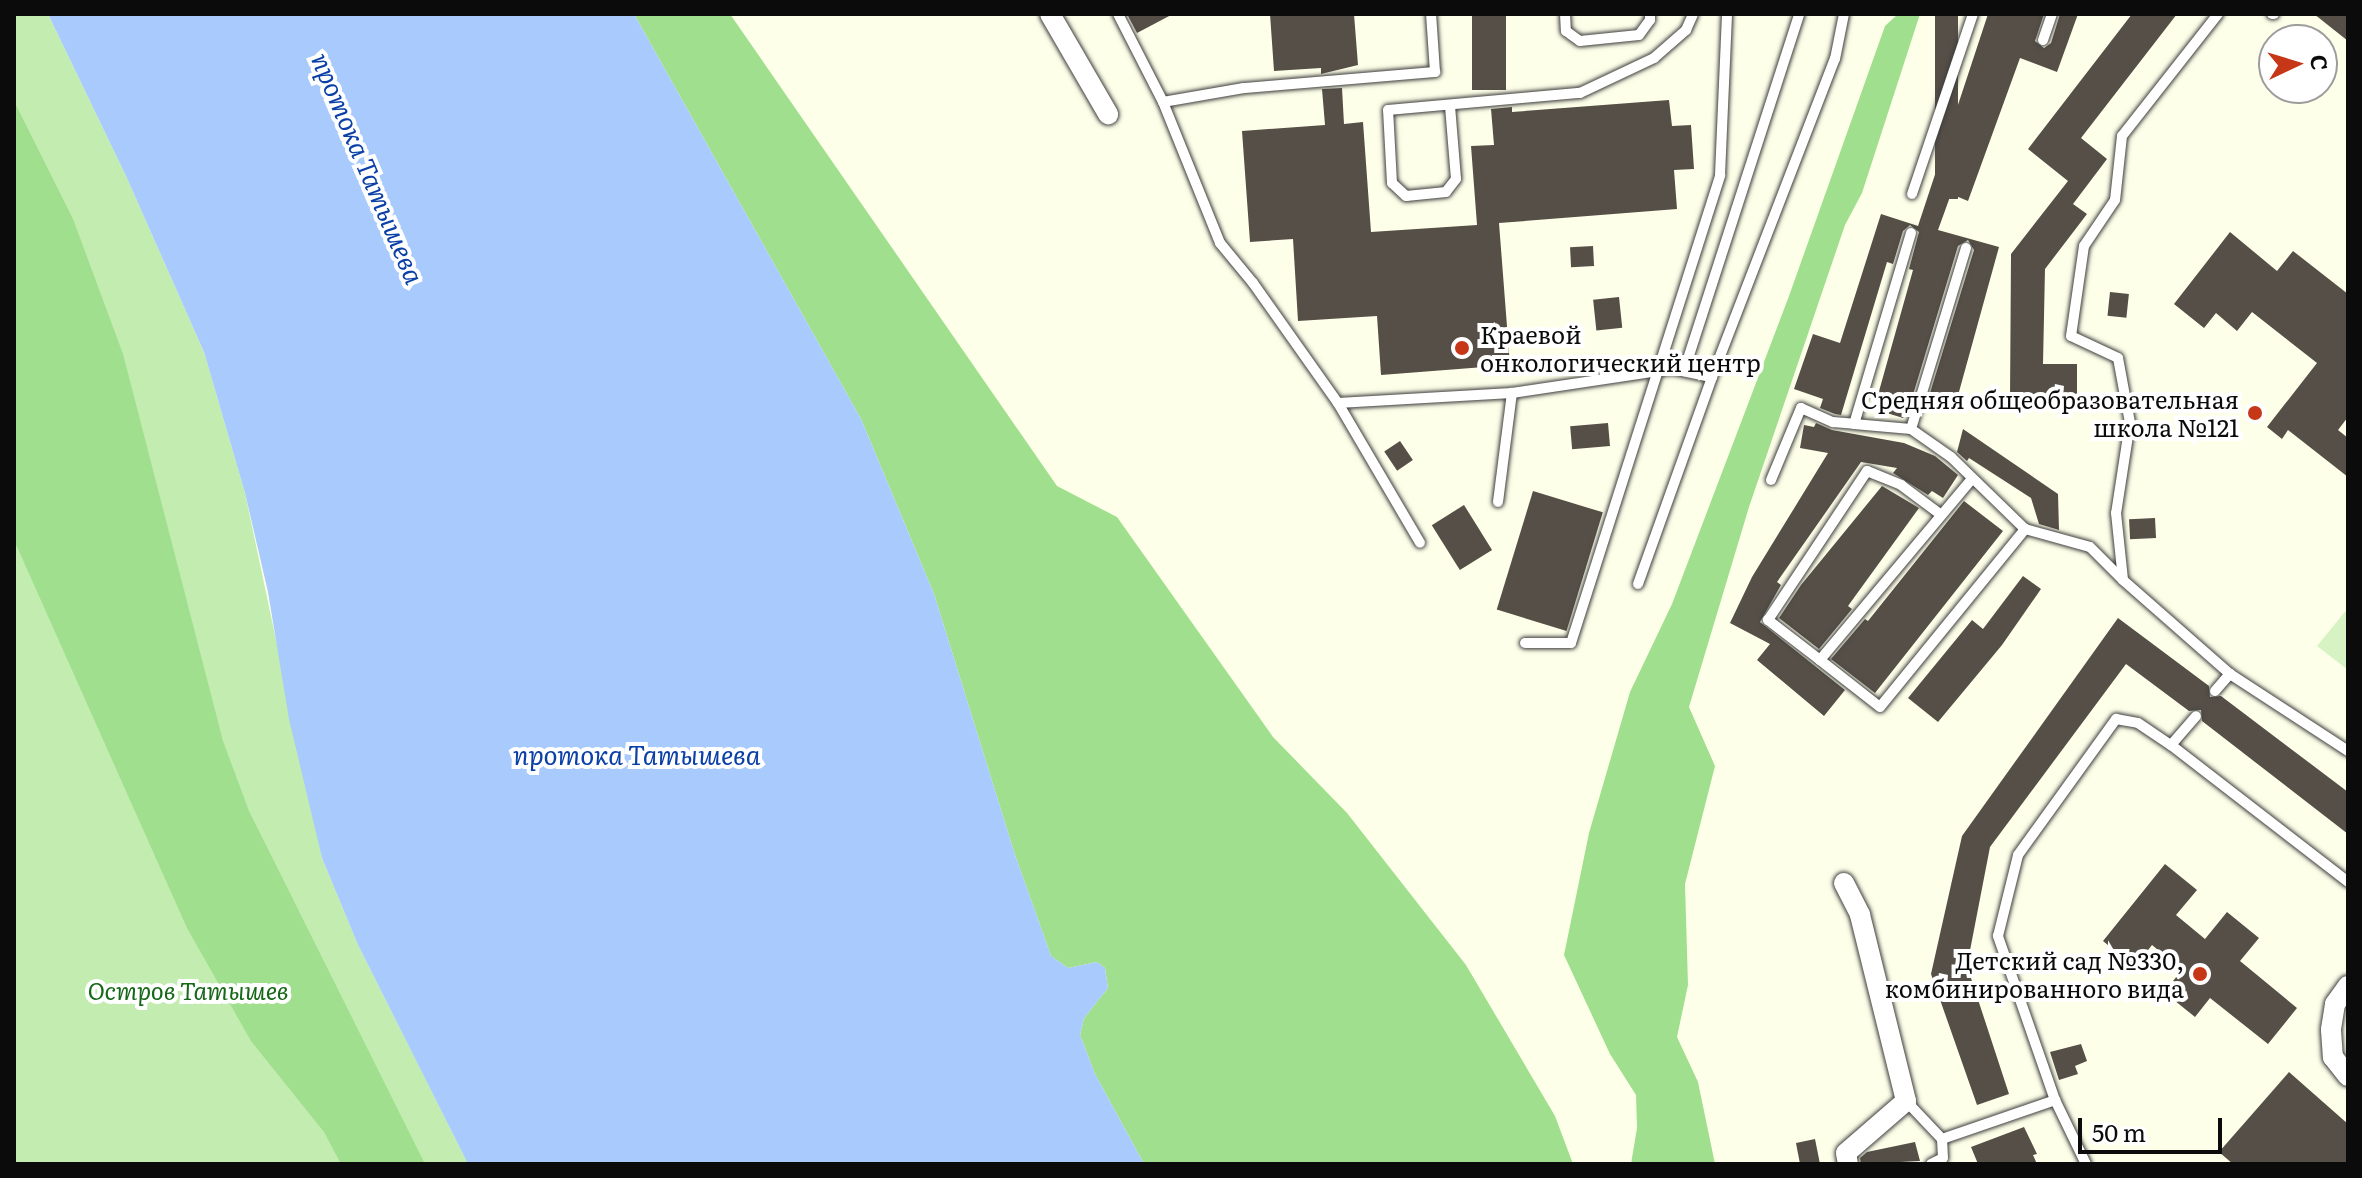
<!DOCTYPE html>
<meta charset="utf-8">
<style>
body{margin:0}
#map{position:relative;width:2362px;height:1178px;overflow:hidden;background:#feffe9;font-family:Literata,serif}
div>[style]{position:absolute}
.green>*{inset:0;background:#c2ecb0}
.forest>*{inset:0;background:#a0df8e}
.pitch>*{inset:0;background:#d7f3c3}
.water>*{inset:0;background:#a9cafc}
.building>*{inset:0;background:#554f47;transform-origin:0 0}
.roads{filter:drop-shadow(0 0 2px #3e3e3e) drop-shadow(0 0 2px #3e3e3e)}
.lane>*{height:10px;margin:-5px;padding:0 5px;transform-origin:5px;border-radius:5px;background:#fff}
.street>*{height:20px;margin:-10px;padding:0 10px;transform-origin:10px;border-radius:10px;background:#fff}
.dots>*{width:22px;height:22px;translate:-50% -50%;box-sizing:border-box;border:4px solid #fff;border-radius:50%}
span{translate:-50% -50%;white-space:nowrap;text-align:center;line-height:1.15;-webkit-text-stroke:8px #fff;paint-order:stroke}
.poi-label{font-size:24px;color:#0b0b0b}
.left{translate:0 -50%;text-align:left}
.right{translate:-100% -50%;text-align:right}
.park-label{font-size:24px;color:#176818;font-style:italic}
.water-label{font-size:26px;color:#0b40a7;font-style:italic}
.frame{position:absolute;inset:0;border:16px solid #0b0b0b;pointer-events:none}
.north{position:absolute;left:2258px;top:24px;width:80px;height:80px;box-sizing:border-box;background:#fff;border:2px solid #9d9d9d;border-radius:50%;rotate:86deg;font-size:22px;font-weight:700;line-height:32px;text-align:center;color:#0b0b0b}
.north::after{content:'';display:block;margin:auto;width:28px;height:36px;background:#c63718;clip-path:polygon(50% 0,100% 100%,50% 72%,0 100%)}
.scale{position:absolute;left:2078px;top:1118px;width:144px;height:36px;box-sizing:border-box;border:4px solid #0b0b0b;border-top:0;padding-left:10px;font-size:24px;line-height:28px;white-space:nowrap;color:#0b0b0b;-webkit-text-stroke:6px #fff;paint-order:stroke}
</style>
<div id="map">
<div class="green">
<i style="clip-path:polygon(14px 14px,48px 14px,126px 176px,204px 352px,245px 493px,322px 858px,358px 945px,468px 1164px,14px 1164px)"></i>
</div>
<div class="forest">
<i style="clip-path:polygon(634px 14px,730px 14px,1057px 486px,1117px 517px,1273px 737px,1347px 813px,1466px 965px,1555px 1116px,1573px 1164px,1144px 1164px,1095px 1074px,1080px 1035px,1084px 1018px,1108px 988px,1105px 968px,1097px 962px,1068px 968px,1051px 956px,1015px 855px,934px 594px,861px 419px)"></i>
<i style="clip-path:polygon(1898px 14px,1920px 14px,1862px 193px,1845px 225px,1749px 507px,1689px 707px,1715px 766px,1685px 884px,1688px 985px,1677px 1037px,1698px 1082px,1715px 1164px,1631px 1164px,1637px 1128px,1636px 1095px,1610px 1054px,1564px 955px,1589px 833px,1630px 692px,1672px 604px,1789px 296px,1885px 26px)"></i>
<i style="clip-path:polygon(14px 101px,73px 219px,123px 354px,223px 741px,249px 811px,425px 1164px,341px 1164px,324px 1132px,251px 1041px,187px 928px,14px 540px)"></i>
</div>
<div class="pitch">
<i style="clip-path:polygon(2348px 608px,2348px 670px,2317px 646px)"></i>
</div>
<div class="water">
<i style="clip-path:polygon(48px 14px,634px 14px,861px 419px,934px 594px,1015px 855px,1051px 956px,1068px 968px,1097px 962px,1105px 968px,1108px 988px,1084px 1018px,1080px 1035px,1095px 1074px,1144px 1164px,468px 1164px,358px 945px,322px 858px,289px 719px,268px 592px,245px 493px,204px 352px,126px 176px)"></i>
</div>
<div class="building">
<i style="clip-path:polygon(1127px 14px,1173px 14px,1137px 33px)"></i>
<i style="clip-path:polygon(1270px 14px,1354px 14px,1358px 65px,1321px 74px,1321px 68px,1274px 71px)"></i>
<i style="left:1472px;top:14px;width:34px;height:76px"></i>
<i style="left:1935px;top:14px;width:23px;height:185px"></i>
<i style="clip-path:polygon(1988px 14px,2044px 14px,2035px 41px,2044px 48px,2051px 43px,2060px 14px,2078px 14px,2057px 72px,2020px 58px,1968px 201px,1951px 194px,1938px 230px,1999px 247px,1954px 410px,1926px 406px,1974px 250px,1968px 240px,1958px 246px,1909px 408px,1903px 418px,1874px 409px,1913px 270px,1909px 269px,1919px 232px,1910px 225px,1903px 231px,1893px 264px,1887px 262px,1841px 415px,1835px 414px,1820px 408px,1823px 399px,1794px 389px,1813px 334px,1840px 343px,1881px 214px,1918px 226px)"></i>
<i style="clip-path:polygon(2132px 14px,2177px 14px,2081px 138px,2107px 159px,2073px 204px,2087px 214px,2045px 269px,2043px 364px,2077px 364px,2077px 399px,2010px 398px,2011px 254px,2068px 181px,2028px 149px)"></i>
<i style="clip-path:polygon(2314px 14px,2348px 14px,2348px 41px)"></i>
<i style="clip-path:polygon(1342px 88px,1344px 124px,1363px 122px,1371px 232px,1477px 225px,1471px 146px,1494px 145px,1491px 109px,1512px 107px,1512px 112px,1669px 100px,1672px 126px,1691px 125px,1694px 169px,1674px 170px,1677px 209px,1499px 223px,1510px 365px,1381px 375px,1377px 316px,1298px 321px,1293px 239px,1250px 242px,1242px 131px,1325px 125px,1322px 89px)"></i>
<i style="clip-path:polygon(2230px 232px,2277px 271px,2293px 251px,2348px 294px,2348px 417px,2338px 430px,2348px 438px,2348px 477px,2288px 430px,2282px 439px,2267px 427px,2317px 363px,2252px 312px,2237px 331px,2216px 313px,2204px 328px,2174px 304px)"></i>
<i style="left:1593px;top:246px;width:20px;height:23px;rotate:87deg"></i>
<i style="left:2110px;top:292px;width:19px;height:24px;rotate:6deg"></i>
<i style="left:1619px;top:297px;width:31px;height:26px;rotate:84deg"></i>
<i style="left:1608px;top:423px;width:23px;height:38px;rotate:85deg"></i>
<i style="clip-path:polygon(1816px 423px,1832px 430px,1904px 443px,1935px 456px,1958px 475px,1943px 498px,1932px 491px,1928px 495px,1893px 473px,1897px 468px,1861px 462px,1777px 582px,1781px 585px,1760px 622px,1845px 690px,1824px 716px,1757px 660px,1770px 644px,1730px 623px,1752px 577px,1828px 453px,1800px 448px,1804px 425px,1814px 427px)"></i>
<i style="clip-path:polygon(1963px 429px,2058px 494px,2059px 530px,2039px 524px,2031px 498px,1969px 458px,1967px 461px,1957px 452px)"></i>
<i style="left:1400px;top:441px;width:23px;height:19px;rotate:56deg"></i>
<i style="clip-path:polygon(1882px 486px,1919px 508px,1848px 606px,1852px 609px,1819px 649px,1779px 618px,1801px 585px)"></i>
<i style="left:1533px;top:491px;width:73px;height:124px;rotate:17deg"></i>
<i style="clip-path:polygon(1964px 501px,2003px 531px,1875px 693px,1831px 659px,1865px 619px,1868px 621px)"></i>
<i style="left:1464px;top:505px;width:53px;height:38px;rotate:58deg"></i>
<i style="left:2155px;top:518px;width:20px;height:26px;rotate:87deg"></i>
<i style="clip-path:polygon(2023px 576px,2041px 589px,2002px 645px,1938px 722px,1908px 698px,1972px 620px,1983px 629px)"></i>
<i style="clip-path:polygon(2118px 618px,2209px 686px,2210px 697px,2221px 696px,2348px 792px,2348px 834px,2202px 721px,2201px 710px,2189px 711px,2126px 664px,1990px 847px,1967px 966px,2009px 1094px,1977px 1105px,1931px 974px,1962px 836px)"></i>
<i style="clip-path:polygon(2165px 864px,2197px 890px,2176px 915px,2205px 939px,2227px 912px,2259px 938px,2240px 961px,2297px 1008px,2268px 1044px,2210px 998px,2195px 1017px,2164px 992px,2182px 970px,2152px 945px,2135px 967px,2103px 941px)"></i>
<i style="clip-path:polygon(2081px 1044px,2087px 1061px,2075px 1066px,2078px 1074px,2059px 1080px,2050px 1052px)"></i>
<i style="clip-path:polygon(2289px 1072px,2348px 1124px,2348px 1164px,2233px 1164px,2219px 1152px)"></i>
<i style="clip-path:polygon(2024px 1127px,2037px 1154px,2033px 1155px,2037px 1164px,1978px 1164px,1971px 1147px)"></i>
<i style="clip-path:polygon(1815px 1139px,1820px 1164px,1800px 1164px,1796px 1143px)"></i>
<i style="clip-path:polygon(1915px 1142px,1920px 1161px,1861px 1164px,1860px 1158px,1867px 1152px)"></i>
</div>
<div class="roads">
<div class="lane">
<i style="left:1118px;top:14px;width:99px;rotate:62.9deg"></i>
<i style="left:1163px;top:102px;width:152px;rotate:68deg"></i>
<i style="left:1220px;top:243px;width:52px;rotate:50.5deg"></i>
<i style="left:1253px;top:283px;width:147px;rotate:54.7deg"></i>
<i style="left:1338px;top:403px;width:162px;rotate:59.6deg"></i>
<i style="left:1565px;top:14px;width:17px;rotate:87deg"></i>
<i style="left:1566px;top:31px;width:17px;rotate:36deg"></i>
<i style="left:1580px;top:41px;width:59px;rotate:-5.8deg"></i>
<i style="left:1639px;top:35px;width:19px;rotate:-54deg"></i>
<i style="left:1650px;top:20px;width:6px;rotate:-90deg"></i>
<i style="left:2218px;top:14px;width:155px;rotate:128.2deg"></i>
<i style="left:2122px;top:136px;width:64px;rotate:96.2deg"></i>
<i style="left:2115px;top:200px;width:55px;rotate:124deg"></i>
<i style="left:2084px;top:246px;width:91px;rotate:98.2deg"></i>
<i style="left:2071px;top:336px;width:52px;rotate:25.1deg"></i>
<i style="left:2118px;top:358px;width:66px;rotate:79.5deg"></i>
<i style="left:2130px;top:423px;width:91px;rotate:98.8deg"></i>
<i style="left:2116px;top:513px;width:67px;rotate:84deg"></i>
<i style="left:2123px;top:580px;width:142px;rotate:41.3deg"></i>
<i style="left:2230px;top:674px;width:141px;rotate:33.1deg"></i>
<i style="left:2272px;top:14px;width:2px"></i>
<i style="left:2043px;top:40px;width:28px;rotate:-71deg"></i>
<i style="left:1163px;top:102px;width:82px;rotate:-9.8deg"></i>
<i style="left:1244px;top:88px;width:192px;rotate:-4.8deg"></i>
<i style="left:1435px;top:72px;width:58px;rotate:-93.9deg"></i>
<i style="left:1450px;top:106px;width:73px;rotate:85.3deg"></i>
<i style="left:1456px;top:179px;width:16px;rotate:128deg"></i>
<i style="left:1446px;top:192px;width:40px;rotate:174.3deg"></i>
<i style="left:1406px;top:196px;width:19px;rotate:-137deg"></i>
<i style="left:1392px;top:183px;width:73px;rotate:-93.1deg"></i>
<i style="left:1388px;top:110px;width:193px;rotate:-5.1deg"></i>
<i style="left:1580px;top:93px;width:82px;rotate:-25.3deg"></i>
<i style="left:1654px;top:58px;width:43px;rotate:-41.2deg"></i>
<i style="left:1686px;top:30px;width:17px;rotate:-66deg"></i>
<i style="left:1912px;top:194px;width:190px;rotate:-71.3deg"></i>
<i style="left:1911px;top:233px;width:199px;rotate:106.6deg"></i>
<i style="left:1854px;top:424px;width:57px;rotate:5deg"></i>
<i style="left:1966px;top:248px;width:189px;rotate:106.9deg"></i>
<i style="left:1911px;top:429px;width:49px;rotate:35deg"></i>
<i style="left:1951px;top:457px;width:103px;rotate:44.2deg"></i>
<i style="left:2025px;top:529px;width:67px;rotate:15.5deg"></i>
<i style="left:2090px;top:547px;width:47px;rotate:45deg"></i>
<i style="left:1684px;top:371px;width:375px;rotate:-72.1deg"></i>
<i style="left:1338px;top:403px;width:174px;rotate:-3.3deg"></i>
<i style="left:1512px;top:393px;width:163px;rotate:-8.5deg"></i>
<i style="left:1673px;top:369px;width:40px;rotate:12deg"></i>
<i style="left:1771px;top:480px;width:78px;rotate:-67.4deg"></i>
<i style="left:1801px;top:408px;width:35px;rotate:24deg"></i>
<i style="left:1833px;top:422px;width:21px;rotate:5deg"></i>
<i style="left:1971px;top:480px;width:235px;rotate:130deg"></i>
<i style="left:1820px;top:660px;width:76px;rotate:38.1deg"></i>
<i style="left:1880px;top:707px;width:230px;rotate:-50.8deg"></i>
<i style="left:1498px;top:502px;width:110px;rotate:-82.7deg"></i>
<i style="left:1638px;top:584px;width:220px;rotate:-70.3deg"></i>
<i style="left:1712px;top:377px;width:341px;rotate:-68.9deg"></i>
<i style="left:1835px;top:59px;width:46px;rotate:-78.7deg"></i>
<i style="left:1525px;top:643px;width:46px"></i>
<i style="left:1571px;top:643px;width:491px;rotate:-72.3deg"></i>
<i style="left:1720px;top:175px;width:161px;rotate:-87.5deg"></i>
<i style="left:1820px;top:660px;width:66px;rotate:-142.4deg"></i>
<i style="left:1768px;top:620px;width:179px;rotate:-56.4deg"></i>
<i style="left:1867px;top:471px;width:37px;rotate:22deg"></i>
<i style="left:1901px;top:485px;width:49px;rotate:36.6deg"></i>
<i style="left:2215px;top:691px;width:23px;rotate:-49deg"></i>
<i style="left:2171px;top:745px;width:38px;rotate:-49deg"></i>
<i style="left:1906px;top:1101px;width:52px;rotate:46.5deg"></i>
<i style="left:1942px;top:1139px;width:120px;rotate:-19deg"></i>
<i style="left:1931px;top:1164px;width:13px;rotate:-27deg"></i>
<i style="left:1943px;top:1158px;width:19px;rotate:-93deg"></i>
<i style="left:2086px;top:1164px;width:71px;rotate:-115.8deg"></i>
<i style="left:2055px;top:1100px;width:174px;rotate:-109.2deg"></i>
<i style="left:1998px;top:936px;width:83px;rotate:-76.1deg"></i>
<i style="left:2018px;top:855px;width:168px;rotate:-54.2deg"></i>
<i style="left:2116px;top:719px;width:22px;rotate:10deg"></i>
<i style="left:2138px;top:723px;width:40px;rotate:34deg"></i>
<i style="left:2171px;top:745px;width:224px;rotate:37.7deg"></i>
</div>
<div class="street">
<i style="left:1050px;top:14px;width:116px;rotate:59.9deg"></i>
<i style="left:1844px;top:883px;width:36px;rotate:63deg"></i>
<i style="left:1860px;top:915px;width:192px;rotate:76.1deg"></i>
<i style="left:1906px;top:1101px;width:79px;rotate:139.1deg"></i>
<i style="left:1846px;top:1153px;width:11px;rotate:80deg"></i>
<i style="left:2348px;top:986px;width:22px;rotate:126deg"></i>
<i style="left:2335px;top:1004px;width:26px;rotate:99deg"></i>
<i style="left:2331px;top:1030px;width:27px;rotate:86deg"></i>
<i style="left:2333px;top:1057px;width:24px;rotate:52deg"></i>
</div>
</div>
<div class="dots">
<i style="left:1462px;top:348px;background:#c63718"></i>
<i style="left:2255px;top:413px;background:#c63718"></i>
<i style="left:2200px;top:974px;background:#c63718"></i>
</div>
<div class="poi-label">
<span class="left" style="left:1480px;top:348px">Краевой<br>онкологический центр</span>
<span class="right" style="left:2239px;top:413px">Средняя общеобразовательная<br>школа №121</span>
<span class="right" style="left:2184px;top:974px">Детский сад №330,<br>комбинированного вида</span>
</div>
<div class="park-label">
<span style="left:188px;top:990px">Остров Татышев</span>
</div>
<div class="water-label">
<span style="left:369px;top:168px;rotate:67deg">протока Татышева</span>
<span style="left:637px;top:754px">протока Татышева</span>
</div>
<div class="frame"></div>
<div class="north">С</div>
<div class="scale">50 m</div>
</div>
